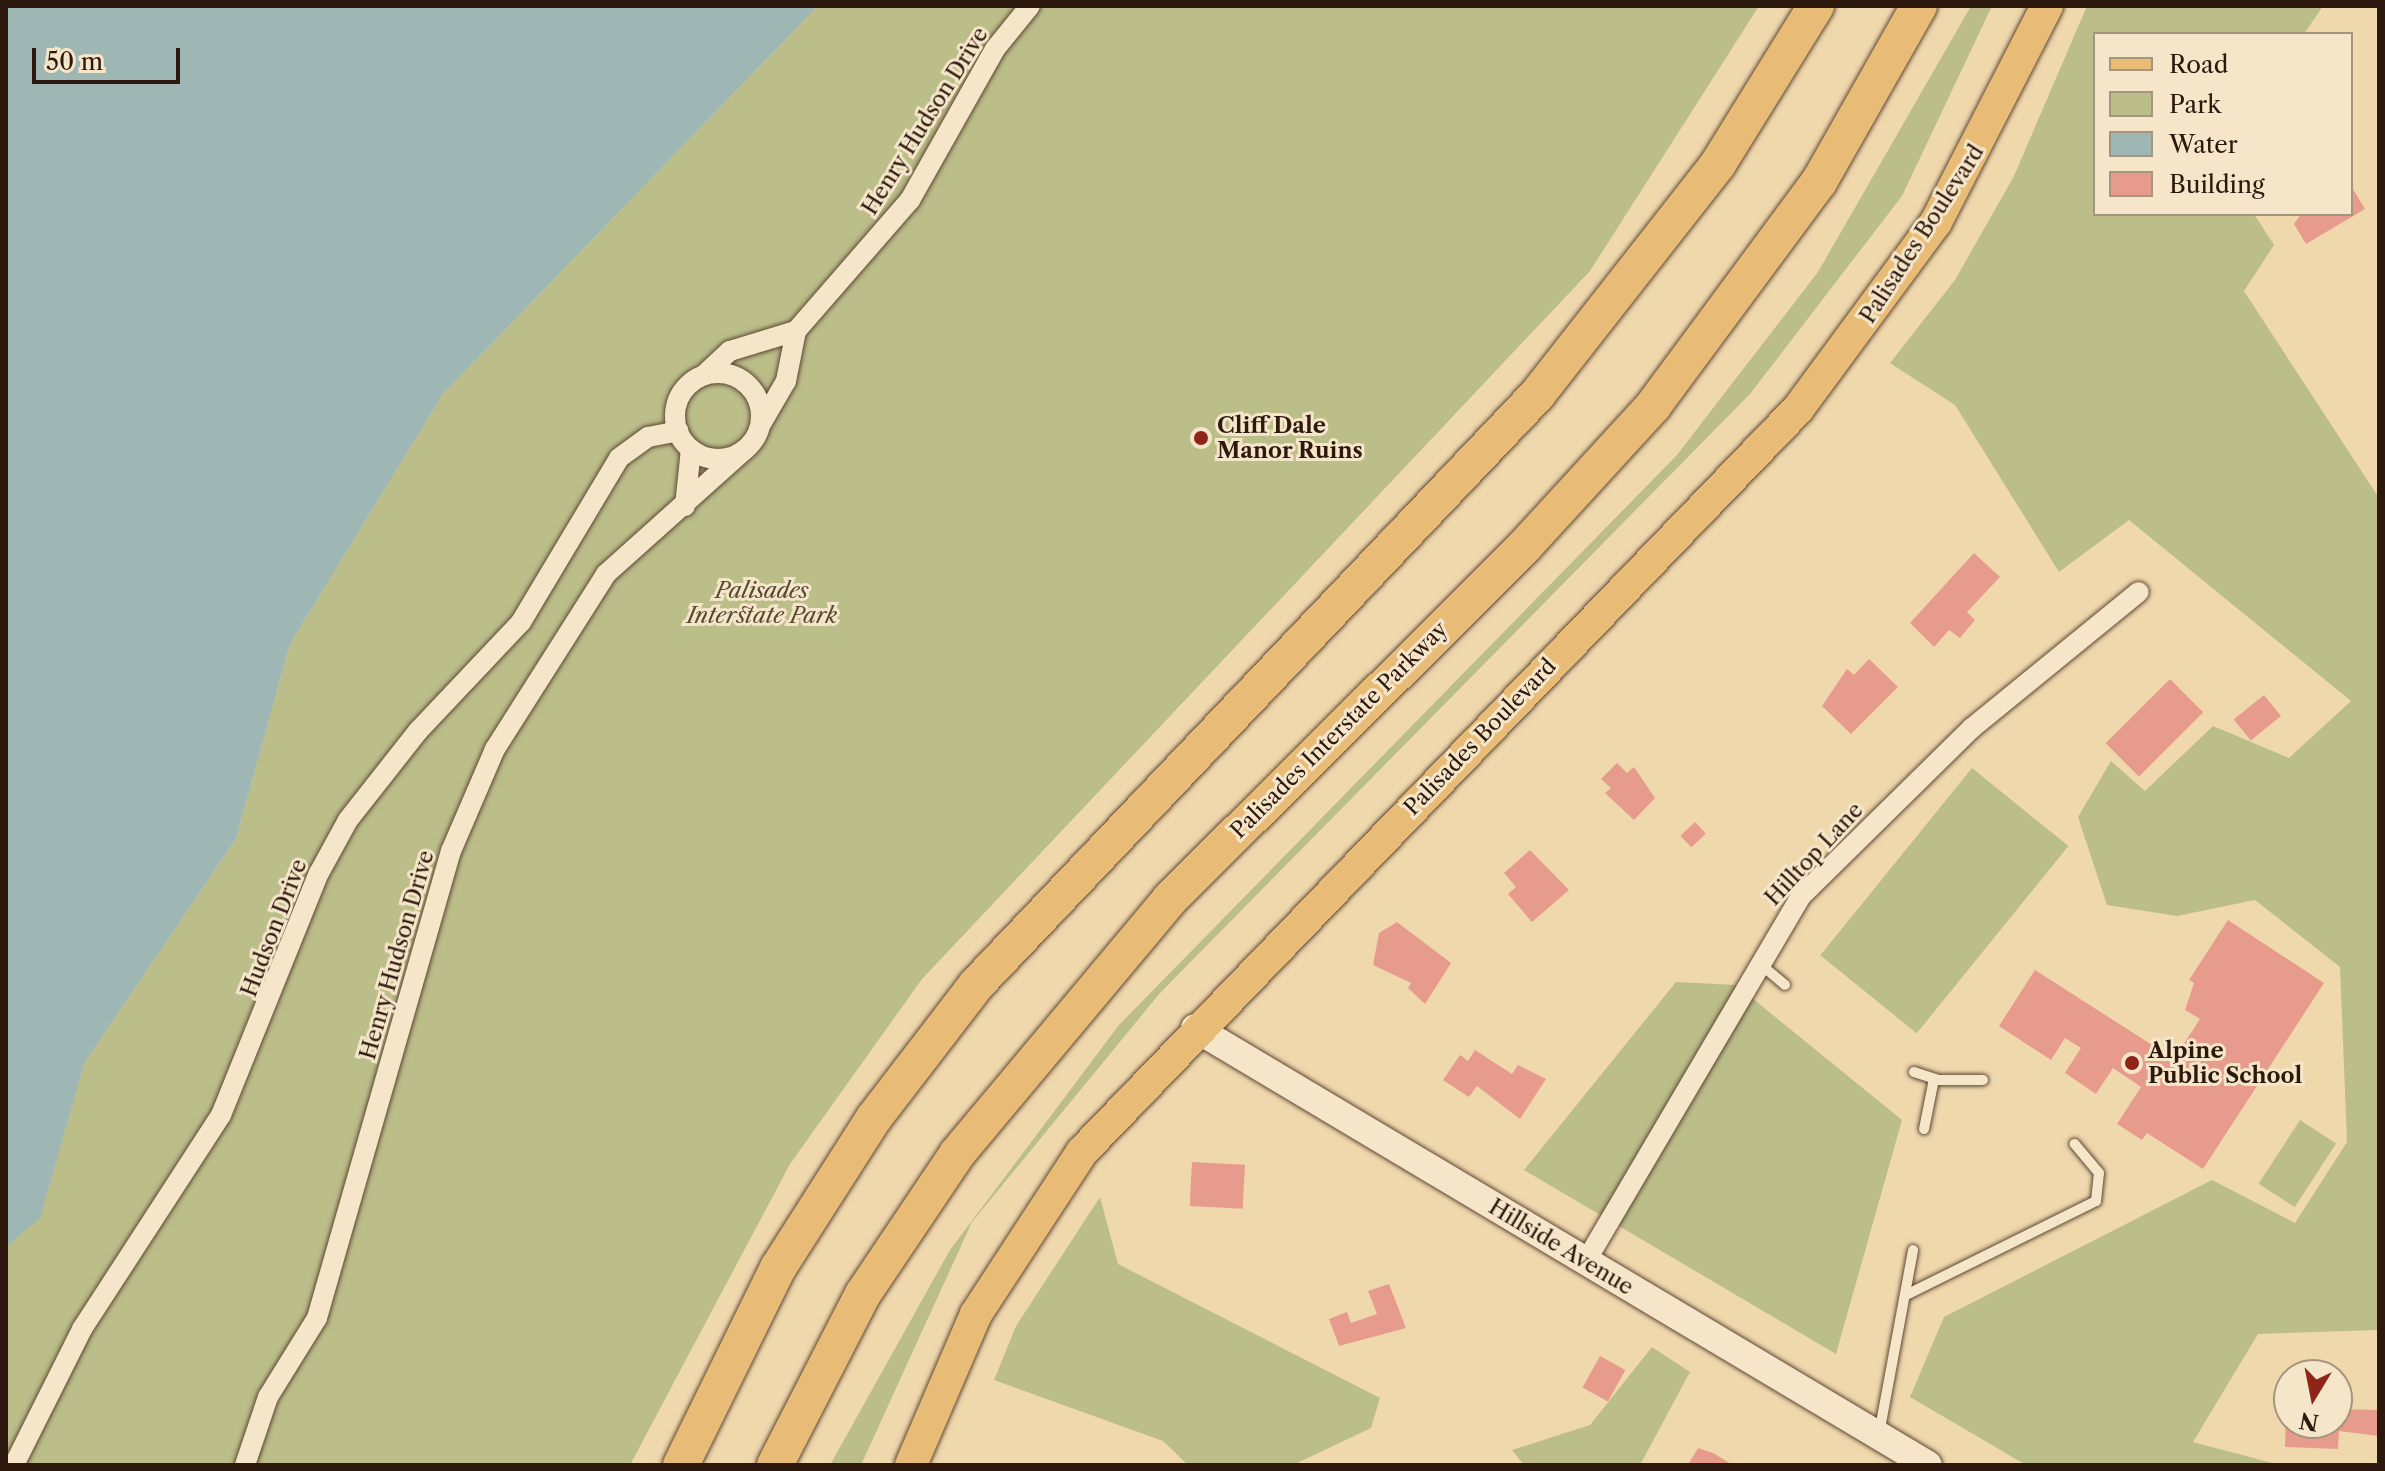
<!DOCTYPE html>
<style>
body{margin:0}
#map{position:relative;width:2385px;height:1471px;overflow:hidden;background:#f0d8ad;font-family:"Libre Caslon Text",serif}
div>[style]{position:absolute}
.green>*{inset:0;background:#bbbe89;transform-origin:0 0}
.water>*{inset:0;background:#9eb7b5}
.building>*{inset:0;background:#e69b8d;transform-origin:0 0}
.roads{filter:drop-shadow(0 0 2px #5e4835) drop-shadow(0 0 2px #5e4835)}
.service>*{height:10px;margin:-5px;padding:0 5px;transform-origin:5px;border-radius:5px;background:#f5e6ca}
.minor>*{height:20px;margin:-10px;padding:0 10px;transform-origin:10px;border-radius:10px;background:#f5e6ca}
.minor>.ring{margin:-10px;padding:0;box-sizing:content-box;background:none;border:20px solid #f5e6ca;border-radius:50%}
.secondary>*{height:28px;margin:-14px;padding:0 14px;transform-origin:14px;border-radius:14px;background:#f5e6ca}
.primary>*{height:32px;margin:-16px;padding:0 16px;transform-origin:16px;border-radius:16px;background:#e8bc76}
.motorway>*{height:36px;margin:-18px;padding:0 18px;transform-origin:18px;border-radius:18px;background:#e8bc76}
.dots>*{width:22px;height:22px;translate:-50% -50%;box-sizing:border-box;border:4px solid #f5e6ca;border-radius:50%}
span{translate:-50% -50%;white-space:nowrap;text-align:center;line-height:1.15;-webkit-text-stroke:6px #f5e6ca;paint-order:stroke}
.street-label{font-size:22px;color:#2d180d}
.poi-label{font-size:22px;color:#2d180d;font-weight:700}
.left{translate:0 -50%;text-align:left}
.park-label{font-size:22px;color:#584a32;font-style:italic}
.frame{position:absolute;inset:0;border:8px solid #2d180d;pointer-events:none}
.legend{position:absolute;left:2093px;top:32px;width:260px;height:184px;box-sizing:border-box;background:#f5e6ca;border:2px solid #a5947e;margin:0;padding:10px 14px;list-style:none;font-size:24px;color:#2d180d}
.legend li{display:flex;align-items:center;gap:16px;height:40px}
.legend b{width:40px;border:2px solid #a5947e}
.north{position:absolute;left:2273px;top:1359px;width:80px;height:80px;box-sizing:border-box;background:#f5e6ca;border:2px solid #a5947e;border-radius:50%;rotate:190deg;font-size:22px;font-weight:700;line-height:32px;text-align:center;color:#2d180d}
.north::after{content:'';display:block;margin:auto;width:28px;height:36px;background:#8f2418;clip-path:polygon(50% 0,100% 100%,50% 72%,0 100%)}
.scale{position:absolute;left:32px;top:48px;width:148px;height:36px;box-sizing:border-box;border:4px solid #2d180d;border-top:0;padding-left:10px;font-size:24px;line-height:28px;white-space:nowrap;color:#2d180d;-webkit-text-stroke:6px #f5e6ca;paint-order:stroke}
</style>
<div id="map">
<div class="green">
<i style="clip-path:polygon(818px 6px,1759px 6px,1590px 271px,922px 979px,790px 1164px,630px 1465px,6px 1465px,6px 1247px,40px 1217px,85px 1062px,236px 839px,290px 644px,443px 394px)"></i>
<i style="clip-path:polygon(1971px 6px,1992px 6px,1902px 196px,1750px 394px,1160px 993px,972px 1222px,861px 1465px,830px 1465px,950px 1250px,1119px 1025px,1677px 455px,1818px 272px)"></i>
<i style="clip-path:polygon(2087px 6px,2323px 6px,2304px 34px,2095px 34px,2095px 214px,2254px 214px,2274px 245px,2244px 291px,2379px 498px,2379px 1330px,2258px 1334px,2193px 1442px,2280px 1465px,2026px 1465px,1910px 1397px,1944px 1317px,2212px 1180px,2295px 1223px,2347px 1142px,2340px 967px,2255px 900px,2177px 916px,2107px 905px,2078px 817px,2111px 761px,2145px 791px,2213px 726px,2289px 758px,2351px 701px,2129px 520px,2059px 572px,1955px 405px,1890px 363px,1955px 280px,2014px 176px)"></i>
<i style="left:1972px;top:768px;width:124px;height:241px;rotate:39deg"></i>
<i style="clip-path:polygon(1676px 982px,1736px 985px,1902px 1120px,1836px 1354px,1524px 1170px)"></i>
<i style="left:2300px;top:1120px;width:43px;height:76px;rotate:33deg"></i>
<i style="clip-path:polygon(1100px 1197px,1118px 1264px,1380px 1398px,1371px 1428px,1293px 1465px,1188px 1465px,1163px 1441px,994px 1380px,1016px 1326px)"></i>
<i style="clip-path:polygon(1652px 1347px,1690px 1372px,1640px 1465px,1524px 1465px,1512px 1450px,1590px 1425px)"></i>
</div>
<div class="water">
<i style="clip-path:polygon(6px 6px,818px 6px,443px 394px,290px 644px,236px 839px,85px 1062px,40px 1218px,6px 1247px)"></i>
</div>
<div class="building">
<i style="clip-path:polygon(2351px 186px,2365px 209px,2306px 244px,2294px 224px,2301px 214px,2351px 214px)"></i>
<i style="clip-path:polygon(1974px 553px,2000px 577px,1967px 612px,1975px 620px,1960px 638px,1949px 630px,1934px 647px,1910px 623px)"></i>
<i style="clip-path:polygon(1869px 659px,1898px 687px,1851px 734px,1822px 706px,1847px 669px,1854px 675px)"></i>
<i style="left:2170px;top:679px;width:47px;height:91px;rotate:45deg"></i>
<i style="left:2264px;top:695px;width:27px;height:39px;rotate:51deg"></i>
<i style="clip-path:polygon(1617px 763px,1627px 773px,1634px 767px,1655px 798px,1634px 820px,1605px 793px,1611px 788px,1601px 779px)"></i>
<i style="left:1695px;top:822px;width:16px;height:20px;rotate:47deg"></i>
<i style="clip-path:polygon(1530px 850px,1569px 890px,1532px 922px,1508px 894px,1516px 887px,1504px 873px)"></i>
<i style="clip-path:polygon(2228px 920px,2324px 983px,2203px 1169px,2147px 1133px,2142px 1140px,2117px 1124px,2141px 1087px,2113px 1068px,2096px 1094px,2065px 1073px,2081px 1048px,2065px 1038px,2051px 1060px,1999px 1026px,2035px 970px,2174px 1059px,2200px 1019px,2185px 1010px,2194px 983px,2189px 980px)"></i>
<i style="clip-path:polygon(1397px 922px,1451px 963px,1425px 1004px,1408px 988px,1411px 983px,1373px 965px,1379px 933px)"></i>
<i style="clip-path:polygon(1475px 1050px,1512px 1074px,1518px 1065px,1546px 1079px,1520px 1119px,1477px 1086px,1469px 1097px,1443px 1080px,1460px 1055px,1468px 1061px)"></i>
<i style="left:1192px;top:1162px;width:53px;height:44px;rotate:3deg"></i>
<i style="clip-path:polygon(1389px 1284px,1406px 1328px,1339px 1346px,1329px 1319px,1347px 1312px,1351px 1323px,1377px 1314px,1368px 1291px)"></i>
<i style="left:1600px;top:1356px;width:29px;height:36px;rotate:29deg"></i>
<i style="clip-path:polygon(2337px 1409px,2379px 1410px,2379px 1436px,2339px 1431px,2338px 1449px,2285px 1447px,2286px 1412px,2289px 1423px,2337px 1423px)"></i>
<i style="clip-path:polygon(1698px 1448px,1713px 1453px,1733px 1465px,1688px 1465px)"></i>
</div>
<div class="roads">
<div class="service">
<i style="left:1759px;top:963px;width:34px;rotate:40deg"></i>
<i style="left:1914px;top:1072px;width:25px;rotate:18deg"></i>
<i style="left:1938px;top:1080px;width:45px"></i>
<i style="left:1924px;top:1129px;width:51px;rotate:-78.7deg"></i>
<i style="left:1906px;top:1295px;width:212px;rotate:-26.3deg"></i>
<i style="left:2096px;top:1201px;width:28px;rotate:-84deg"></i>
<i style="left:2099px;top:1173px;width:38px;rotate:-130deg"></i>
<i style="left:1879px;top:1434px;width:187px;rotate:-79.5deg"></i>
</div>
<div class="minor">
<i class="ring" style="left:675px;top:373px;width:66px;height:66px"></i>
<i style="left:705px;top:374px;width:34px;rotate:-43deg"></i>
<i style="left:730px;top:351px;width:69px;rotate:-16.9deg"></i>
<i style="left:761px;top:424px;width:50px;rotate:-59.8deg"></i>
<i style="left:786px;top:381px;width:51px;rotate:-78.7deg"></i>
<i style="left:796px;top:331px;width:174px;rotate:-49deg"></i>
<i style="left:910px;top:200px;width:173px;rotate:-60.6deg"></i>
<i style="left:995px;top:49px;width:55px;rotate:-50.9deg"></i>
<i style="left:685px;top:506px;width:57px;rotate:-84deg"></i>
<i style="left:1586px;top:1261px;width:425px;rotate:-59.5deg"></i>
<i style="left:1802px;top:895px;width:238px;rotate:-44.5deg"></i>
<i style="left:1972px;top:728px;width:215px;rotate:-39.2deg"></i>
<i style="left:14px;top:1465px;width:152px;rotate:-63.4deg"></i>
<i style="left:82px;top:1329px;width:255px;rotate:-57deg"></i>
<i style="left:221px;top:1115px;width:261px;rotate:-68deg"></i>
<i style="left:319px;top:873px;width:60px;rotate:-61.3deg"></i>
<i style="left:348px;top:820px;width:113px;rotate:-51.8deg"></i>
<i style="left:418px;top:731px;width:150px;rotate:-46.6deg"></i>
<i style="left:521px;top:622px;width:191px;rotate:-59.1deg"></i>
<i style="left:619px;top:458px;width:36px;rotate:-36deg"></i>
<i style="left:648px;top:437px;width:31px;rotate:-11deg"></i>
<i style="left:245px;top:1465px;width:72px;rotate:-71.3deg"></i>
<i style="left:268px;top:1397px;width:93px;rotate:-58.2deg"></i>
<i style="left:317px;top:1318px;width:486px;rotate:-74deg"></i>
<i style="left:451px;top:851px;width:111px;rotate:-66.7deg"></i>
<i style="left:495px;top:749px;width:207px;rotate:-57.6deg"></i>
<i style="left:606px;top:574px;width:184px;rotate:-41.9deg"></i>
</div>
<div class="secondary">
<i style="left:1195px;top:1028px;width:853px;rotate:30.8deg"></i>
</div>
<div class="primary">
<i style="left:911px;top:1465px;width:164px;rotate:-66.7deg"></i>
<i style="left:976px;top:1314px;width:194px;rotate:-56.8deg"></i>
<i style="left:1082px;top:1152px;width:1032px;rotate:-46.06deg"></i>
<i style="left:1798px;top:409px;width:232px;rotate:-53.6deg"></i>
<i style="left:1936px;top:222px;width:243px;rotate:-62.8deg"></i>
</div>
<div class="motorway">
<i style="left:681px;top:1465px;width:220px;rotate:-63.8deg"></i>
<i style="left:778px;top:1268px;width:178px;rotate:-57.4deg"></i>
<i style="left:874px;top:1118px;width:169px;rotate:-52.5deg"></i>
<i style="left:977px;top:984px;width:813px;rotate:-46.45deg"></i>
<i style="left:1537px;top:395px;width:293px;rotate:-51.9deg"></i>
<i style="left:1718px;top:164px;width:186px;rotate:-58.2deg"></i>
<i style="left:775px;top:1465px;width:192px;rotate:-62.8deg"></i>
<i style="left:863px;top:1294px;width:169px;rotate:-56.1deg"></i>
<i style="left:957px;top:1154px;width:332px;rotate:-50.1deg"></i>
<i style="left:1170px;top:899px;width:499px;rotate:-44.8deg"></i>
<i style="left:1524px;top:547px;width:191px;rotate:-47.5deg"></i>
<i style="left:1653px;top:406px;width:279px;rotate:-53.5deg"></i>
<i style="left:1819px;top:182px;width:202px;rotate:-60.4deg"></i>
</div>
</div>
<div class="dots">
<i style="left:1201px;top:438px;background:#8f2418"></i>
<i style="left:2132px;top:1063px;background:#8f2418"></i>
</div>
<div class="street-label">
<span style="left:925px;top:121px;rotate:-58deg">Henry Hudson Drive</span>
<span style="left:1922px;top:234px;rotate:-57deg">Palisades Boulevard</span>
<span style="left:1339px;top:730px;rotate:-45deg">Palisades Interstate Parkway</span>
<span style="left:1480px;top:737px;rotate:-46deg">Palisades Boulevard</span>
<span style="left:1814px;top:854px;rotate:-47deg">Hilltop Lane</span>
<span style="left:274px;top:928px;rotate:-69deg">Hudson Drive</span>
<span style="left:397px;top:955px;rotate:-74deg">Henry Hudson Drive</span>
<span style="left:1561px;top:1247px;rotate:31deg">Hillside Avenue</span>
</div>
<div class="poi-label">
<span class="left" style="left:1217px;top:438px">Cliff Dale<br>Manor Ruins</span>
<span class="left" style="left:2148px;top:1063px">Alpine<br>Public School</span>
</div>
<div class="park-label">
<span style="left:762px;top:603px">Palisades<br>Interstate Park</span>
</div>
<div class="frame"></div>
<ul class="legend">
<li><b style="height:10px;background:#e8bc76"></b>Road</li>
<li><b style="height:22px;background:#bbbe89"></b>Park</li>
<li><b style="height:22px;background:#9eb7b5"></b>Water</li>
<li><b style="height:22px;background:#e69b8d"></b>Building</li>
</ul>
<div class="north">N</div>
<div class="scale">50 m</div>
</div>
